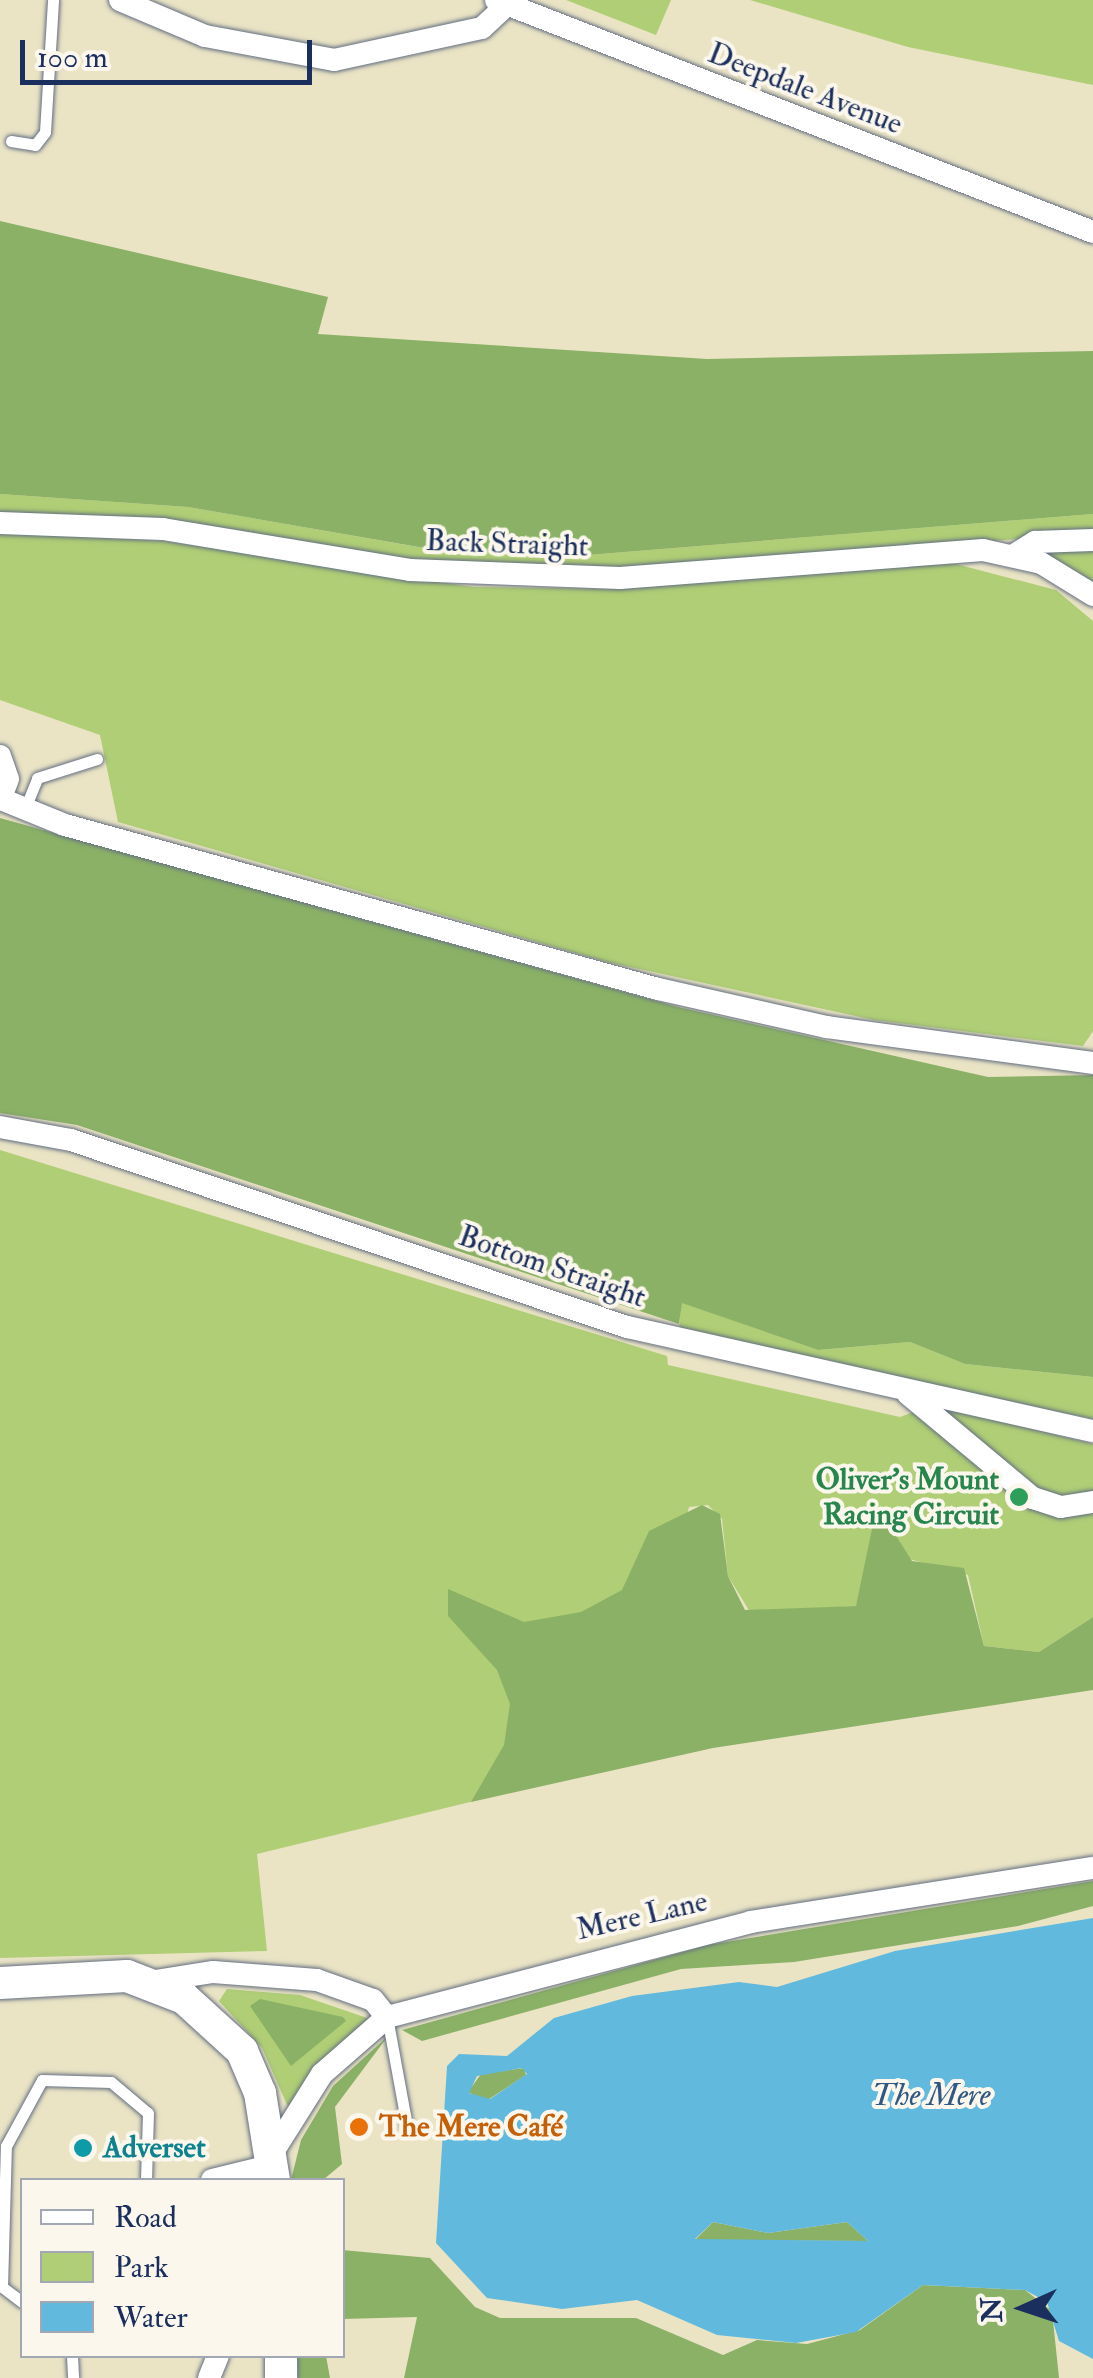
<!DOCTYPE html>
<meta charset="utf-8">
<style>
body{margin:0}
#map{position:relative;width:1093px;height:2378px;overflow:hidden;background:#eae4c5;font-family:"IM FELL Double Pica",serif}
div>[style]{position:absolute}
.green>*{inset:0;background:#afce75}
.forest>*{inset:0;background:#8bb166}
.water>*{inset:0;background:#61b9de}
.roads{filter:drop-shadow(0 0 2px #636e82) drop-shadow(0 0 2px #636e82)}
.lane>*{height:11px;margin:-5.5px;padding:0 5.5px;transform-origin:5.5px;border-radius:5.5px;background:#fff}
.street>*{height:22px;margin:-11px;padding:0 11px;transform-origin:11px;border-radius:11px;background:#fff}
.secondary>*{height:32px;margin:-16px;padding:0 16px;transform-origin:16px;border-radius:16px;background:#fff}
.dots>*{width:28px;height:28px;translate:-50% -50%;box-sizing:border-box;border:5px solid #fbf7ec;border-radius:50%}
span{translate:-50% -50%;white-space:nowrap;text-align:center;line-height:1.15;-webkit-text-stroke:8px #fbf7ec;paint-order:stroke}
.street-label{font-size:30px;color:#1b2f5e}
.leisure-label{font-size:30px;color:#27864d;font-weight:700}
.right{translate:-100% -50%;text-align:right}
.food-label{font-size:30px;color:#c56008;font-weight:700}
.left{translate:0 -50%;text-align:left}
.culture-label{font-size:30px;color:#0d838f;font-weight:700}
.water-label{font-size:32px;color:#305884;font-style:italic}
.legend{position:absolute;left:20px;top:2178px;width:325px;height:180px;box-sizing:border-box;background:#fbf7ec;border:2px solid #a1a7b3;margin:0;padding:12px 18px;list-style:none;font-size:30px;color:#1b2f5e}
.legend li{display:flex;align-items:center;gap:20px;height:50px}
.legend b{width:50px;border:2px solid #a1a7b3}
.north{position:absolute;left:973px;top:2258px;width:100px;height:100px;-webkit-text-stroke:8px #fbf7ec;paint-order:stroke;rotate:267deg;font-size:28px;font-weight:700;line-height:40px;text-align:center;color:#1b2f5e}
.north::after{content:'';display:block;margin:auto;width:35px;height:45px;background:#1b2f5e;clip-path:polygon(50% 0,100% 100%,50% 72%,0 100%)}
.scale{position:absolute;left:20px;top:40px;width:292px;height:45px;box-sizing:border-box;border:5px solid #1b2f5e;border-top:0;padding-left:12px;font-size:30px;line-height:35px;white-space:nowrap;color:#1b2f5e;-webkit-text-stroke:8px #fbf7ec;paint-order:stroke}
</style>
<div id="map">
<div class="green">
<i style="clip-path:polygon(566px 0,671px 0,656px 35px)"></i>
<i style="clip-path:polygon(750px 0,1093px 0,1093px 85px,908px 47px)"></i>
<i style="clip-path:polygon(0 494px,188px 507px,429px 549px,588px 555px,1093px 514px,1093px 533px,621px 571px,409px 562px,0 514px)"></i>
<i style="clip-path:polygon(0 532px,163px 541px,473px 587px,622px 589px,952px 563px,1056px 590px,1093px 621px,1093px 1031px,1083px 1046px,874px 1020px,607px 962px,118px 822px,100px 735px,0 700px)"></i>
<i style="clip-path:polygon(1093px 547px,1093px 584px,1048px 555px,1048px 551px)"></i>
<i style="clip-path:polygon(0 1150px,667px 1356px,668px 1365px,900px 1417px,933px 1405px,1093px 1444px,1093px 1617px,1039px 1652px,984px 1646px,968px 1575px,909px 1559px,883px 1519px,856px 1606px,750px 1612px,728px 1576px,722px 1519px,708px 1505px,689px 1507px,618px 1766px,257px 1854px,267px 1951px,0 1958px)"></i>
<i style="clip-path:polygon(681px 1302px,818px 1350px,910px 1342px,965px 1364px,1093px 1377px,1093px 1419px,679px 1332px)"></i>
<i style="clip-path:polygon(227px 1989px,300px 1995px,370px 2019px,288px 2107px,262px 2048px,219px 2001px)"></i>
</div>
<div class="forest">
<i style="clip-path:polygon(0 221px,328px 297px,318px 334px,707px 359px,1093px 351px,1093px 514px,588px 555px,430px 549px,188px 507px,0 494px)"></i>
<i style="clip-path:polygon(0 818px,678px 1007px,988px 1077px,1093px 1075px,1093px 1377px,965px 1364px,910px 1342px,818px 1350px,682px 1303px,679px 1324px,77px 1125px,0 1113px)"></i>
<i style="clip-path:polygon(702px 1505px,720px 1514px,728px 1576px,745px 1610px,856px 1606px,873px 1524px,886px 1520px,912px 1561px,964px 1568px,984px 1646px,1039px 1652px,1093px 1617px,1093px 1690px,713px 1748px,471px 1802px,504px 1745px,510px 1704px,497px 1670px,448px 1616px,448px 1589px,524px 1622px,581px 1612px,622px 1590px,649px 1531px)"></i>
<i style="clip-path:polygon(1093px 1881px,1093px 1906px,1018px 1926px,794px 1962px,681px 1969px,422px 2041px,402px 2030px,708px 1945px)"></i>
<i style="clip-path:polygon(260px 1999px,343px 2017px,346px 2021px,291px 2066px,250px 2006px)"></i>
<i style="clip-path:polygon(388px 2036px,335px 2107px,342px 2164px,323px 2180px,291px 2180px,301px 2140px,333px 2086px)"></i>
<i style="clip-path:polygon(524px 2068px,526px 2075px,486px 2101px,468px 2092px,481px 2074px)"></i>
<i style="clip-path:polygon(713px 2222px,768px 2233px,847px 2222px,868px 2241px,695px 2240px)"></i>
<i style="clip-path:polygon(342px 2250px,430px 2258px,475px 2307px,500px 2318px,636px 2318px,723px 2355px,757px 2340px,807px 2344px,860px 2330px,923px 2285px,1025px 2290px,1052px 2311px,1059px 2378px,404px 2378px,417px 2317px,343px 2319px)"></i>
<i style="clip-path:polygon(297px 2356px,326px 2356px,330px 2378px,298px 2378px)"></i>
</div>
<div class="water">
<i style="clip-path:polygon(evenodd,1093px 1918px,1093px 2359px,1059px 2341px,1047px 2302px,1025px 2290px,923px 2285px,856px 2332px,796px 2343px,717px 2335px,637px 2300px,562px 2309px,487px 2298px,436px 2243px,447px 2066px,459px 2054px,507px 2056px,554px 2018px,632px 1996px,739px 1982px,777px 1987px,895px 1951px,1093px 1918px,522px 2068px,527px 2074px,490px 2099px,469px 2093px,477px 2076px,522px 2068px,1093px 1918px,713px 2222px,768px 2233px,847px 2222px,868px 2241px,695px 2239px,713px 2222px)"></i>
</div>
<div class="roads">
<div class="lane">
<i style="left:11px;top:141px;width:24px;rotate:9deg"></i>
<i style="left:35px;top:145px;width:16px;rotate:-52deg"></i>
<i style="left:45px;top:132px;width:132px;rotate:-86.5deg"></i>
<i style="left:24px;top:811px;width:35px;rotate:-68deg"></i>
<i style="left:37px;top:778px;width:63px;rotate:-17.6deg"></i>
<i style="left:387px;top:2017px;width:111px;rotate:79.6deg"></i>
<i style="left:22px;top:2302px;width:25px;rotate:-143deg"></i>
<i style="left:2px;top:2287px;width:141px;rotate:-88.4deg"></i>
<i style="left:6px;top:2146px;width:75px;rotate:-61.4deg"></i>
<i style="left:42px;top:2080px;width:69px;rotate:1.7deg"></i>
<i style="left:111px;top:2082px;width:48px;rotate:40deg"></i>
<i style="left:148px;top:2113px;width:67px;rotate:91.7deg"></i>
<i style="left:72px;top:2356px;width:22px;rotate:87deg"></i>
</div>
<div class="street">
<i style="left:120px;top:0;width:92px;rotate:23deg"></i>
<i style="left:205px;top:36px;width:131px;rotate:10.5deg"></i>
<i style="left:334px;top:60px;width:151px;rotate:-12.2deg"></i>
<i style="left:482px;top:28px;width:41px;rotate:-43deg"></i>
<i style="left:496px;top:0;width:640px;rotate:21.24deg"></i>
<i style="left:0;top:523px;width:163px;rotate:2.1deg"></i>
<i style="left:163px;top:529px;width:250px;rotate:9.4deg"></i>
<i style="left:410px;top:570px;width:210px;rotate:2.2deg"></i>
<i style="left:620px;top:578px;width:364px;rotate:-4.4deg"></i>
<i style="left:983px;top:550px;width:59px;rotate:12.6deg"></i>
<i style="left:1041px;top:563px;width:61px;rotate:31.6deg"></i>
<i style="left:1014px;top:555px;width:25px;rotate:-32deg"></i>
<i style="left:1035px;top:542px;width:58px;rotate:-2deg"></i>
<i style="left:0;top:756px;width:24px;rotate:71deg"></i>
<i style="left:8px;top:779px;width:22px;rotate:111deg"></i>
<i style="left:1px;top:799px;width:69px;rotate:22.1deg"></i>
<i style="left:65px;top:825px;width:615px;rotate:15.46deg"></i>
<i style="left:658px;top:989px;width:173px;rotate:12.7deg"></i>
<i style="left:827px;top:1027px;width:268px;rotate:7.7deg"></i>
<i style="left:0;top:1127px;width:72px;rotate:10.4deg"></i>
<i style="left:71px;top:1140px;width:587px;rotate:18.59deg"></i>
<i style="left:627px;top:1327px;width:477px;rotate:12.6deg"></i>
<i style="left:908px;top:1394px;width:163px;rotate:39.8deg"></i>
<i style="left:1033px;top:1498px;width:29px;rotate:18deg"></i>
<i style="left:1061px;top:1507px;width:32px;rotate:-9deg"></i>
<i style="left:149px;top:1982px;width:65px;rotate:-8.9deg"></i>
<i style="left:213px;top:1972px;width:104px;rotate:4.4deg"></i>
<i style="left:317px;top:1980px;width:59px;rotate:19.7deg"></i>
<i style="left:373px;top:2000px;width:22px;rotate:51deg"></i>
<i style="left:273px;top:2152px;width:92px;rotate:-57.9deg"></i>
<i style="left:322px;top:2074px;width:86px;rotate:-41.2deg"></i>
<i style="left:387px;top:2017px;width:376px;rotate:-14.6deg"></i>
<i style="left:751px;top:1922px;width:346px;rotate:-9deg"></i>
<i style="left:212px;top:2180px;width:63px;rotate:-13.8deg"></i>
<i style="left:209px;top:2378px;width:24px;rotate:-68deg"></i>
</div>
<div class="secondary">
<i style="left:0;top:1983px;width:127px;rotate:-3.2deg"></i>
<i style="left:127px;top:1976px;width:61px;rotate:21.1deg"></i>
<i style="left:184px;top:1998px;width:79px;rotate:42.4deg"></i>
<i style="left:242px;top:2051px;width:46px;rotate:66.8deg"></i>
<i style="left:260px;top:2093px;width:88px;rotate:80.9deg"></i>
<i style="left:281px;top:2356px;width:22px;rotate:90deg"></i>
</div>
</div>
<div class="dots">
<i style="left:1019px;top:1497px;background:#2e9e5b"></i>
<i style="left:359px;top:2127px;background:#e8710a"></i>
<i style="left:83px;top:2148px;background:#0f9aa8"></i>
</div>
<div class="street-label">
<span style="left:805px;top:89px;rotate:21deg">Deepdale Avenue</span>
<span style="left:507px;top:544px;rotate:2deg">Back Straight</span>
<span style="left:552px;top:1267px;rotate:19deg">Bottom Straight</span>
<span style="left:642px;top:1916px;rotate:-13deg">Mere Lane</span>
</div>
<div class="leisure-label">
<span class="right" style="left:999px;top:1497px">Oliver's Mount<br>Racing Circuit</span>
</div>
<div class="food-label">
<span class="left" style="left:379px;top:2127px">The Mere Café</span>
</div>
<div class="culture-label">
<span class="left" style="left:103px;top:2148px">Adverset</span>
</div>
<div class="water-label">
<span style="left:931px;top:2095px">The Mere</span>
</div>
<ul class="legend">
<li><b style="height:12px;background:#fff"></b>Road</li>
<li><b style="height:28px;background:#afce75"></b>Park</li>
<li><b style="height:28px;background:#61b9de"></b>Water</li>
</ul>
<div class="north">N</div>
<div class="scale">100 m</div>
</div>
